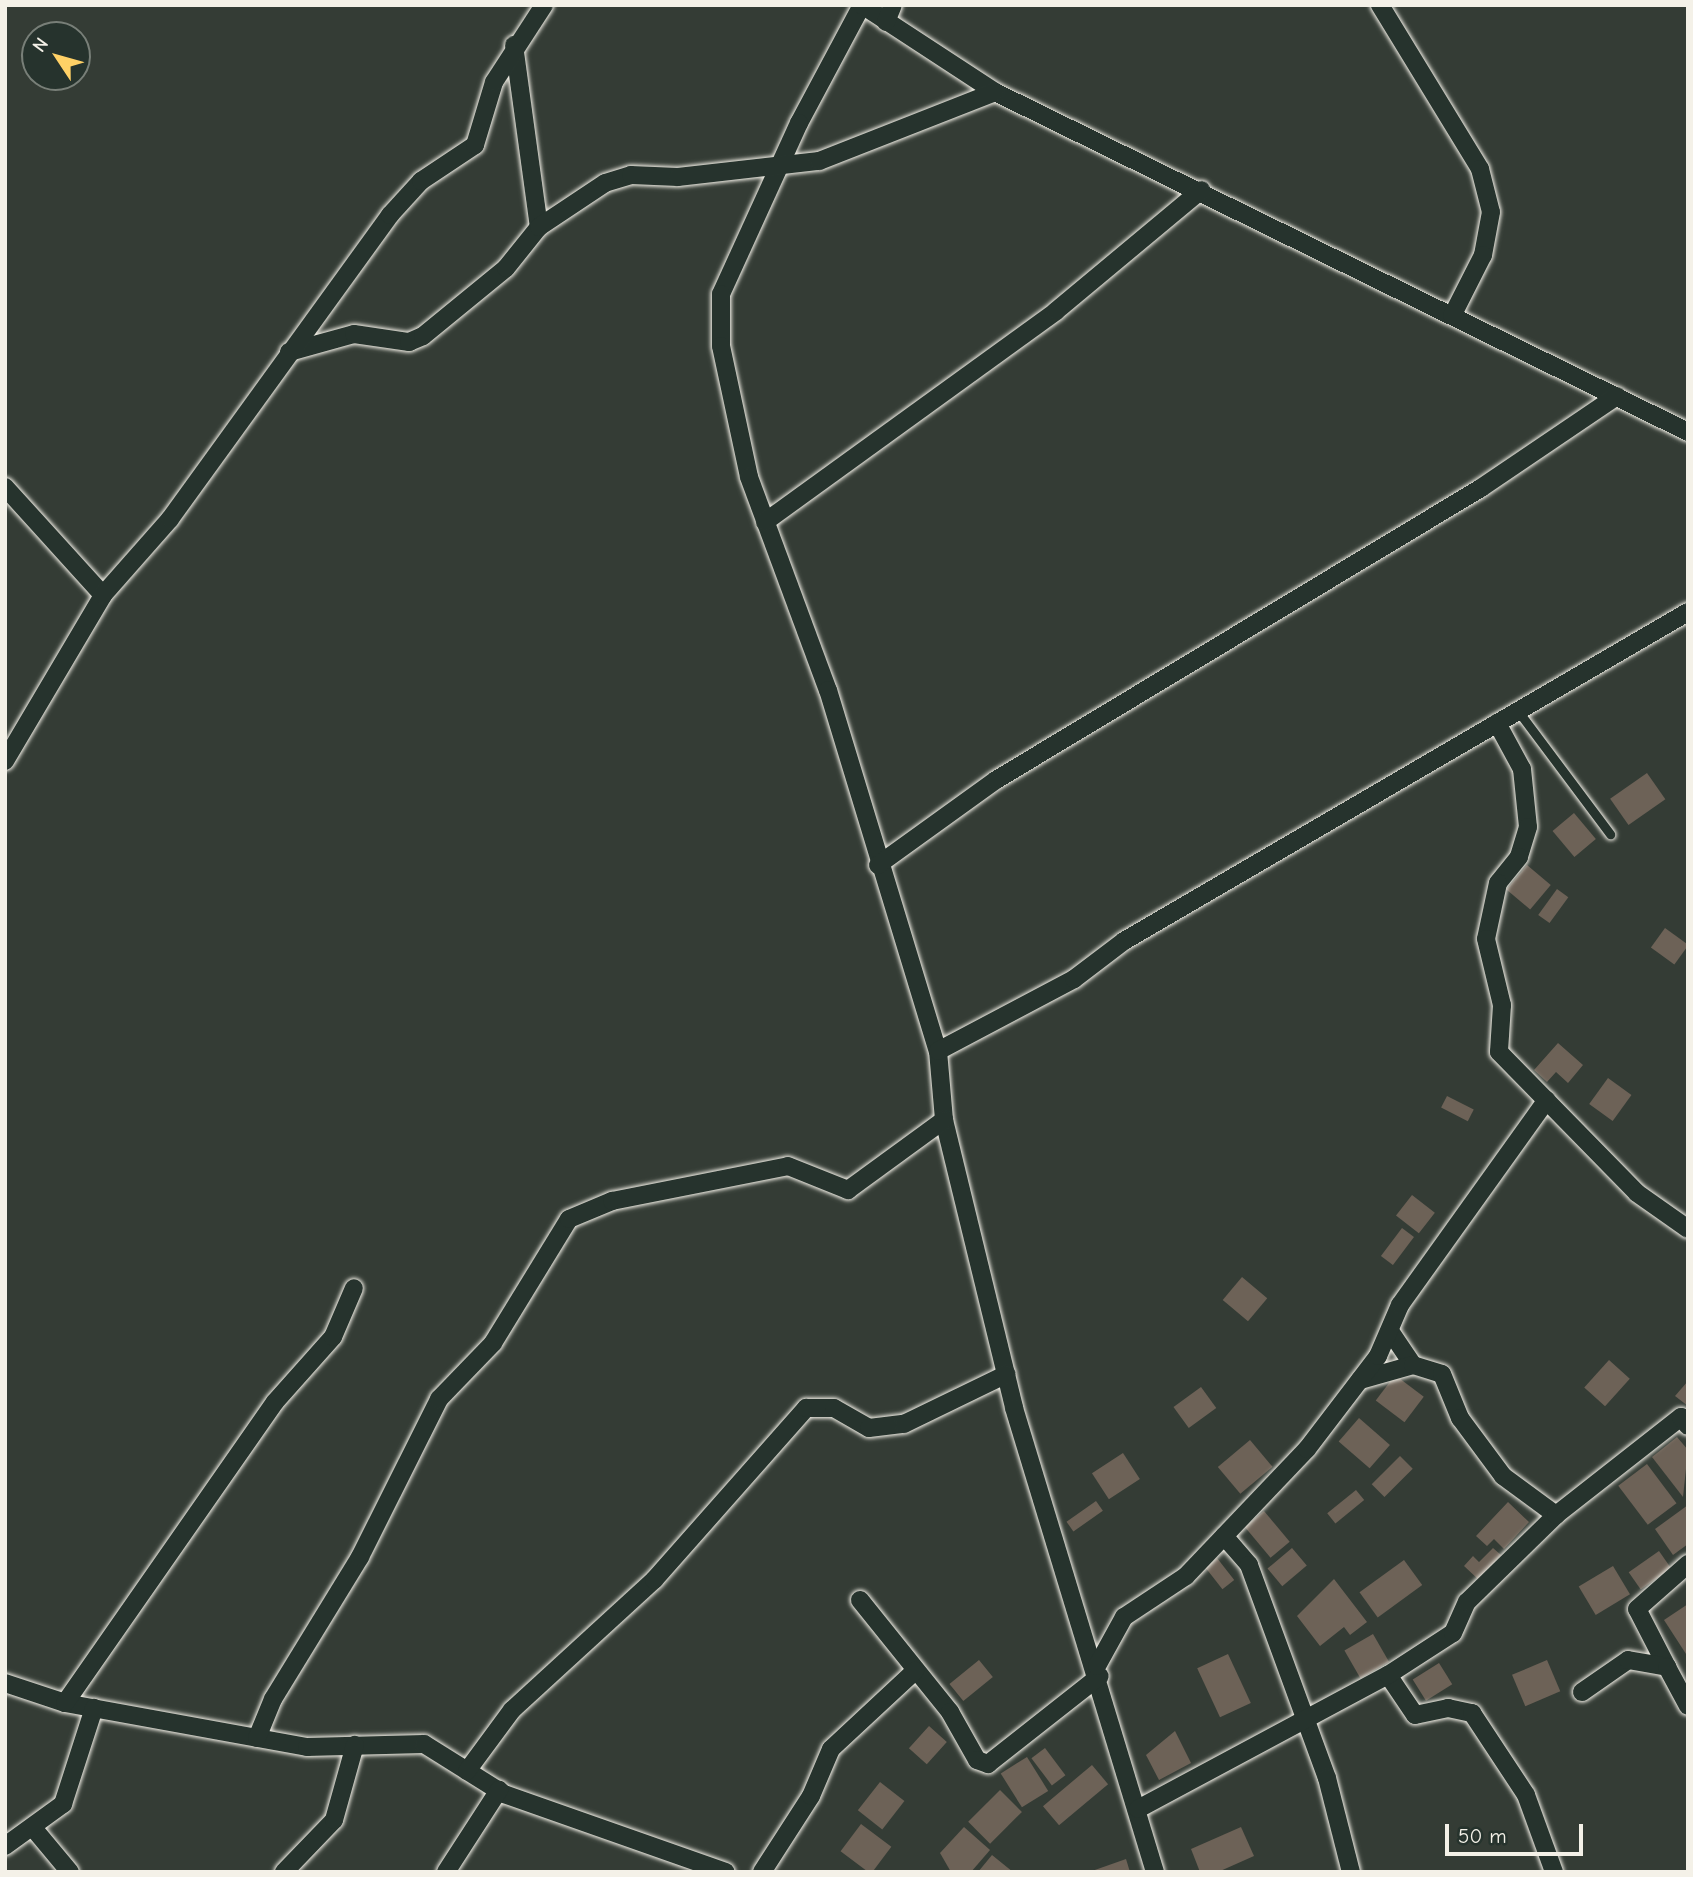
<!DOCTYPE html>
<style>
body{margin:0}
#map{position:relative;width:1693px;height:1877px;overflow:hidden;background:#343c35;font-family:"Comic Neue",sans-serif}
div>[style]{position:absolute}
.building>*{inset:0;background:#6d6257;transform-origin:0 0}
.roads{filter:drop-shadow(0 0 2px #f4f1e8) drop-shadow(0 0 2px #f4f1e8)}
.service>*{height:9px;margin:-4.5px;padding:0 4.5px;transform-origin:4.5px;border-radius:4.5px;background:#26332d}
.minor>*{height:18px;margin:-9px;padding:0 9px;transform-origin:9px;border-radius:9px;background:#26332d}
span{translate:-50% -50%;white-space:nowrap;text-align:center;line-height:1.15;-webkit-text-stroke:5px #26332d;paint-order:stroke}
.frame{position:absolute;inset:0;border:7px solid #f4f1e8;pointer-events:none}
.north{position:absolute;left:21px;top:21px;width:70px;height:70px;box-sizing:border-box;background:#26332d;border:2px solid #787f78;border-radius:50%;rotate:306deg;font-size:19px;font-weight:700;line-height:28px;text-align:center;color:#f4f1e8}
.north::after{content:'';display:block;margin:auto;width:24px;height:32px;background:#ffd166;clip-path:polygon(50% 0,100% 100%,50% 72%,0 100%)}
.scale{position:absolute;left:1445px;top:1824px;width:138px;height:32px;box-sizing:border-box;border:4px solid #f4f1e8;border-top:0;padding-left:9px;font-size:21px;line-height:24px;white-space:nowrap;color:#f4f1e8;-webkit-text-stroke:5px #26332d;paint-order:stroke}
</style>
<div id="map">
<div class="building">
<i style="left:1647px;top:773px;width:32px;height:45px;rotate:55deg"></i>
<i style="left:1574px;top:813px;width:34px;height:28px;rotate:50deg"></i>
<i style="left:1527px;top:865px;width:31px;height:32px;rotate:40deg"></i>
<i style="left:1557px;top:889px;width:14px;height:32px;rotate:36deg"></i>
<i style="left:1665px;top:928px;width:29px;height:24px;rotate:36deg"></i>
<i style="clip-path:polygon(1558px 1043px,1583px 1065px,1568px 1083px,1556px 1072px,1547px 1082px,1534px 1070px)"></i>
<i style="left:1608px;top:1078px;width:29px;height:32px;rotate:36deg"></i>
<i style="left:1447px;top:1096px;width:30px;height:13px;rotate:27deg"></i>
<i style="left:1412px;top:1195px;width:29px;height:26px;rotate:38deg"></i>
<i style="left:1402px;top:1228px;width:15px;height:35px;rotate:37deg"></i>
<i style="left:1242px;top:1277px;width:33px;height:30px;rotate:40deg"></i>
<i style="left:1609px;top:1360px;width:28px;height:37px;rotate:42deg"></i>
<i style="left:1395px;top:1375px;width:36px;height:32px;rotate:37deg"></i>
<i style="clip-path:polygon(1688px 1381px,1688px 1406px,1675px 1396px)"></i>
<i style="left:1201px;top:1387px;width:26px;height:34px;rotate:54deg"></i>
<i style="left:1359px;top:1418px;width:41px;height:31px;rotate:41deg"></i>
<i style="clip-path:polygon(1677px 1437px,1688px 1450px,1683px 1497px,1652px 1457px)"></i>
<i style="left:1250px;top:1440px;width:35px;height:42px;rotate:50deg"></i>
<i style="left:1123px;top:1453px;width:31px;height:37px;rotate:57deg"></i>
<i style="left:1400px;top:1456px;width:18px;height:40px;rotate:45deg"></i>
<i style="left:1647px;top:1464px;width:49px;height:36px;rotate:53deg"></i>
<i style="left:1356px;top:1490px;width:13px;height:37px;rotate:51deg"></i>
<i style="left:1096px;top:1501px;width:12px;height:36px;rotate:55deg"></i>
<i style="clip-path:polygon(1508px 1502px,1529px 1522px,1504px 1549px,1494px 1539px,1487px 1546px,1476px 1536px)"></i>
<i style="clip-path:polygon(1688px 1505px,1688px 1544px,1673px 1555px,1655px 1529px)"></i>
<i style="left:1264px;top:1511px;width:40px;height:25px;rotate:50deg"></i>
<i style="left:1292px;top:1548px;width:23px;height:32px;rotate:50deg"></i>
<i style="clip-path:polygon(1493px 1548px,1501px 1555px,1479px 1580px,1464px 1566px,1473px 1556px,1479px 1562px)"></i>
<i style="left:1659px;top:1551px;width:21px;height:37px;rotate:55deg"></i>
<i style="left:1217px;top:1558px;width:28px;height:15px;rotate:52deg"></i>
<i style="left:1404px;top:1560px;width:31px;height:55px;rotate:54deg"></i>
<i style="left:1613px;top:1566px;width:33px;height:40px;rotate:59deg"></i>
<i style="clip-path:polygon(1334px 1579px,1367px 1622px,1350px 1635px,1344px 1627px,1320px 1646px,1297px 1616px)"></i>
<i style="clip-path:polygon(1688px 1604px,1688px 1657px,1664px 1620px)"></i>
<i style="left:1373px;top:1634px;width:32px;height:33px;rotate:60deg"></i>
<i style="left:1228px;top:1654px;width:54px;height:34px;rotate:65deg"></i>
<i style="left:979px;top:1660px;width:22px;height:38px;rotate:51deg"></i>
<i style="left:1547px;top:1660px;width:34px;height:38px;rotate:67deg"></i>
<i style="left:1439px;top:1663px;width:25px;height:31px;rotate:58deg"></i>
<i style="left:929px;top:1726px;width:24px;height:30px;rotate:42deg"></i>
<i style="clip-path:polygon(1175px 1731px,1191px 1763px,1159px 1780px,1146px 1755px)"></i>
<i style="left:1045px;top:1748px;width:34px;height:17px;rotate:53deg"></i>
<i style="left:1027px;top:1757px;width:40px;height:31px;rotate:58deg"></i>
<i style="left:1092px;top:1765px;width:25px;height:64px;rotate:50deg"></i>
<i style="left:880px;top:1782px;width:31px;height:36px;rotate:38deg"></i>
<i style="left:1000px;top:1790px;width:31px;height:45px;rotate:45deg"></i>
<i style="left:861px;top:1824px;width:38px;height:34px;rotate:37deg"></i>
<i style="clip-path:polygon(964px 1827px,990px 1850px,971px 1872px,951px 1872px,940px 1853px)"></i>
<i style="clip-path:polygon(1241px 1827px,1254px 1856px,1218px 1872px,1200px 1872px,1191px 1849px)"></i>
<i style="clip-path:polygon(992px 1855px,1013px 1872px,978px 1872px)"></i>
<i style="clip-path:polygon(1126px 1859px,1130px 1872px,1092px 1872px,1092px 1871px)"></i>
</div>
<div class="roads">
<div class="service">
<i style="left:1518px;top:711px;width:154px;rotate:53.2deg"></i>
</div>
<div class="minor">
<i style="left:862px;top:5px;width:134px;rotate:118.1deg"></i>
<i style="left:799px;top:123px;width:188px;rotate:114.5deg"></i>
<i style="left:721px;top:294px;width:52px;rotate:90deg"></i>
<i style="left:721px;top:346px;width:134px;rotate:77.9deg"></i>
<i style="left:749px;top:477px;width:227px;rotate:69.7deg"></i>
<i style="left:828px;top:690px;width:377px;rotate:73.1deg"></i>
<i style="left:938px;top:1051px;width:69px;rotate:85deg"></i>
<i style="left:944px;top:1120px;width:296px;rotate:76.3deg"></i>
<i style="left:1014px;top:1408px;width:485px;rotate:73.1deg"></i>
<i style="left:862px;top:5px;width:159px;rotate:33.2deg"></i>
<i style="left:995px;top:92px;width:772px;rotate:26.13deg"></i>
<i style="left:1380px;top:5px;width:192px;rotate:58.6deg"></i>
<i style="left:1480px;top:169px;width:44px;rotate:75.7deg"></i>
<i style="left:1491px;top:212px;width:44px;rotate:100.5deg"></i>
<i style="left:1483px;top:255px;width:68px;rotate:116.9deg"></i>
<i style="left:886px;top:22px;width:18px;rotate:-68deg"></i>
<i style="left:514px;top:45px;width:184px;rotate:82.2deg"></i>
<i style="left:289px;top:352px;width:67px;rotate:-15.5deg"></i>
<i style="left:354px;top:334px;width:56px;rotate:8.3deg"></i>
<i style="left:409px;top:342px;width:15px;rotate:-23deg"></i>
<i style="left:423px;top:336px;width:107px;rotate:-39.3deg"></i>
<i style="left:506px;top:268px;width:53px;rotate:-51.2deg"></i>
<i style="left:539px;top:227px;width:79px;rotate:-33.7deg"></i>
<i style="left:605px;top:183px;width:27px;rotate:-17deg"></i>
<i style="left:631px;top:175px;width:47px;rotate:2.4deg"></i>
<i style="left:678px;top:177px;width:142px;rotate:-6.5deg"></i>
<i style="left:819px;top:161px;width:189px;rotate:-21.4deg"></i>
<i style="left:5px;top:487px;width:146px;rotate:47.8deg"></i>
<i style="left:765px;top:522px;width:359px;rotate:-35.9deg"></i>
<i style="left:1056px;top:311px;width:189px;rotate:-39.8deg"></i>
<i style="left:1497px;top:723px;width:52px;rotate:61.5deg"></i>
<i style="left:1522px;top:769px;width:58px;rotate:84.1deg"></i>
<i style="left:1528px;top:827px;width:31px;rotate:107deg"></i>
<i style="left:1519px;top:857px;width:33px;rotate:129deg"></i>
<i style="left:1498px;top:883px;width:57px;rotate:102.1deg"></i>
<i style="left:1486px;top:939px;width:68px;rotate:76.4deg"></i>
<i style="left:1502px;top:1005px;width:47px;rotate:93.7deg"></i>
<i style="left:1499px;top:1052px;width:197px;rotate:45.6deg"></i>
<i style="left:1637px;top:1193px;width:62px;rotate:35.2deg"></i>
<i style="left:5px;top:761px;width:193px;rotate:-59.4deg"></i>
<i style="left:103px;top:595px;width:101px;rotate:-48.6deg"></i>
<i style="left:170px;top:519px;width:375px;rotate:-54.1deg"></i>
<i style="left:390px;top:215px;width:46px;rotate:-47.6deg"></i>
<i style="left:421px;top:181px;width:65px;rotate:-33.7deg"></i>
<i style="left:475px;top:145px;width:66px;rotate:-73.2deg"></i>
<i style="left:494px;top:82px;width:92px;rotate:-57deg"></i>
<i style="left:878px;top:865px;width:145px;rotate:-35.8deg"></i>
<i style="left:996px;top:780px;width:566px;rotate:-31.05deg"></i>
<i style="left:1481px;top:488px;width:164px;rotate:-34.1deg"></i>
<i style="left:938px;top:1051px;width:154px;rotate:-27.9deg"></i>
<i style="left:1074px;top:979px;width:63px;rotate:-37.2deg"></i>
<i style="left:1124px;top:941px;width:653px;rotate:-30.26deg"></i>
<i style="left:1390px;top:1331px;width:41px;rotate:55.9deg"></i>
<i style="left:1360px;top:1380px;width:55px;rotate:-15.8deg"></i>
<i style="left:1413px;top:1365px;width:30px;rotate:17deg"></i>
<i style="left:1442px;top:1374px;width:48px;rotate:67.8deg"></i>
<i style="left:1460px;top:1418px;width:72px;rotate:53.4deg"></i>
<i style="left:1503px;top:1476px;width:66px;rotate:36.3deg"></i>
<i style="left:1224px;top:1536px;width:38px;rotate:49deg"></i>
<i style="left:1249px;top:1565px;width:227px;rotate:69.9deg"></i>
<i style="left:1327px;top:1778px;width:97px;rotate:75.7deg"></i>
<i style="left:860px;top:1600px;width:144px;rotate:51.2deg"></i>
<i style="left:950px;top:1712px;width:55px;rotate:60.6deg"></i>
<i style="left:977px;top:1760px;width:12px;rotate:20deg"></i>
<i style="left:988px;top:1764px;width:142px;rotate:-38.2deg"></i>
<i style="left:1097px;top:1666px;width:56px;rotate:-61.1deg"></i>
<i style="left:1124px;top:1617px;width:74px;rotate:-33.5deg"></i>
<i style="left:1186px;top:1576px;width:175px;rotate:-46.4deg"></i>
<i style="left:1307px;top:1449px;width:117px;rotate:-52.6deg"></i>
<i style="left:1378px;top:1356px;width:56px;rotate:-66.7deg"></i>
<i style="left:1400px;top:1305px;width:252px;rotate:-54.4deg"></i>
<i style="left:1667px;top:1667px;width:65px;rotate:-117.3deg"></i>
<i style="left:1637px;top:1609px;width:68px;rotate:-41.4deg"></i>
<i style="left:1388px;top:1675px;width:48px;rotate:56deg"></i>
<i style="left:1415px;top:1715px;width:34px;rotate:-12deg"></i>
<i style="left:1448px;top:1708px;width:25px;rotate:12deg"></i>
<i style="left:1472px;top:1713px;width:98px;rotate:56.6deg"></i>
<i style="left:1526px;top:1795px;width:82px;rotate:70deg"></i>
<i style="left:5px;top:1683px;width:63px;rotate:18.4deg"></i>
<i style="left:65px;top:1703px;width:246px;rotate:10.3deg"></i>
<i style="left:307px;top:1747px;width:117px;rotate:-1.5deg"></i>
<i style="left:424px;top:1744px;width:94px;rotate:32deg"></i>
<i style="left:504px;top:1794px;width:235px;rotate:19.4deg"></i>
<i style="left:1582px;top:1692px;width:56px;rotate:-34.8deg"></i>
<i style="left:1628px;top:1660px;width:40px;rotate:10deg"></i>
<i style="left:1667px;top:1667px;width:44px;rotate:61.7deg"></i>
<i style="left:65px;top:1703px;width:367px;rotate:-55.1deg"></i>
<i style="left:275px;top:1402px;width:87px;rotate:-48.3deg"></i>
<i style="left:333px;top:1337px;width:53px;rotate:-66.8deg"></i>
<i style="left:257px;top:1738px;width:42px;rotate:-67.7deg"></i>
<i style="left:273px;top:1699px;width:167px;rotate:-58.5deg"></i>
<i style="left:360px;top:1557px;width:177px;rotate:-63.4deg"></i>
<i style="left:439px;top:1399px;width:78px;rotate:-46deg"></i>
<i style="left:493px;top:1343px;width:145px;rotate:-58.5deg"></i>
<i style="left:569px;top:1219px;width:47px;rotate:-22.7deg"></i>
<i style="left:612px;top:1201px;width:179px;rotate:-11.2deg"></i>
<i style="left:788px;top:1166px;width:65px;rotate:21.8deg"></i>
<i style="left:848px;top:1190px;width:119px;rotate:-36.1deg"></i>
<i style="left:467px;top:1771px;width:76px;rotate:-53.6deg"></i>
<i style="left:512px;top:1710px;width:193px;rotate:-42.5deg"></i>
<i style="left:654px;top:1580px;width:230px;rotate:-48.5deg"></i>
<i style="left:806px;top:1408px;width:28px"></i>
<i style="left:834px;top:1408px;width:40px;rotate:29.7deg"></i>
<i style="left:869px;top:1428px;width:35px;rotate:-7deg"></i>
<i style="left:904px;top:1424px;width:114px;rotate:-25.9deg"></i>
<i style="left:1138px;top:1809px;width:284px;rotate:-28.2deg"></i>
<i style="left:1388px;top:1675px;width:77px;rotate:-32.9deg"></i>
<i style="left:1453px;top:1633px;width:34px;rotate:-66deg"></i>
<i style="left:1467px;top:1602px;width:124px;rotate:-44.3deg"></i>
<i style="left:1556px;top:1515px;width:159px;rotate:-38.1deg"></i>
<i style="left:1681px;top:1417px;width:11px;rotate:52deg"></i>
<i style="left:34px;top:1829px;width:56px;rotate:50.1deg"></i>
<i style="left:5px;top:1846px;width:72px;rotate:-35.9deg"></i>
<i style="left:63px;top:1804px;width:101px;rotate:-72.1deg"></i>
<i style="left:284px;top:1872px;width:72px;rotate:-46.1deg"></i>
<i style="left:334px;top:1820px;width:78px;rotate:-74.4deg"></i>
<i style="left:446px;top:1872px;width:98px;rotate:-57.1deg"></i>
<i style="left:762px;top:1872px;width:90px;rotate:-57.2deg"></i>
<i style="left:811px;top:1796px;width:51px;rotate:-66.9deg"></i>
<i style="left:831px;top:1749px;width:115px;rotate:-42.9deg"></i>
</div>
</div>
<div class="frame"></div>
<div class="north">N</div>
<div class="scale">50 m</div>
</div>
